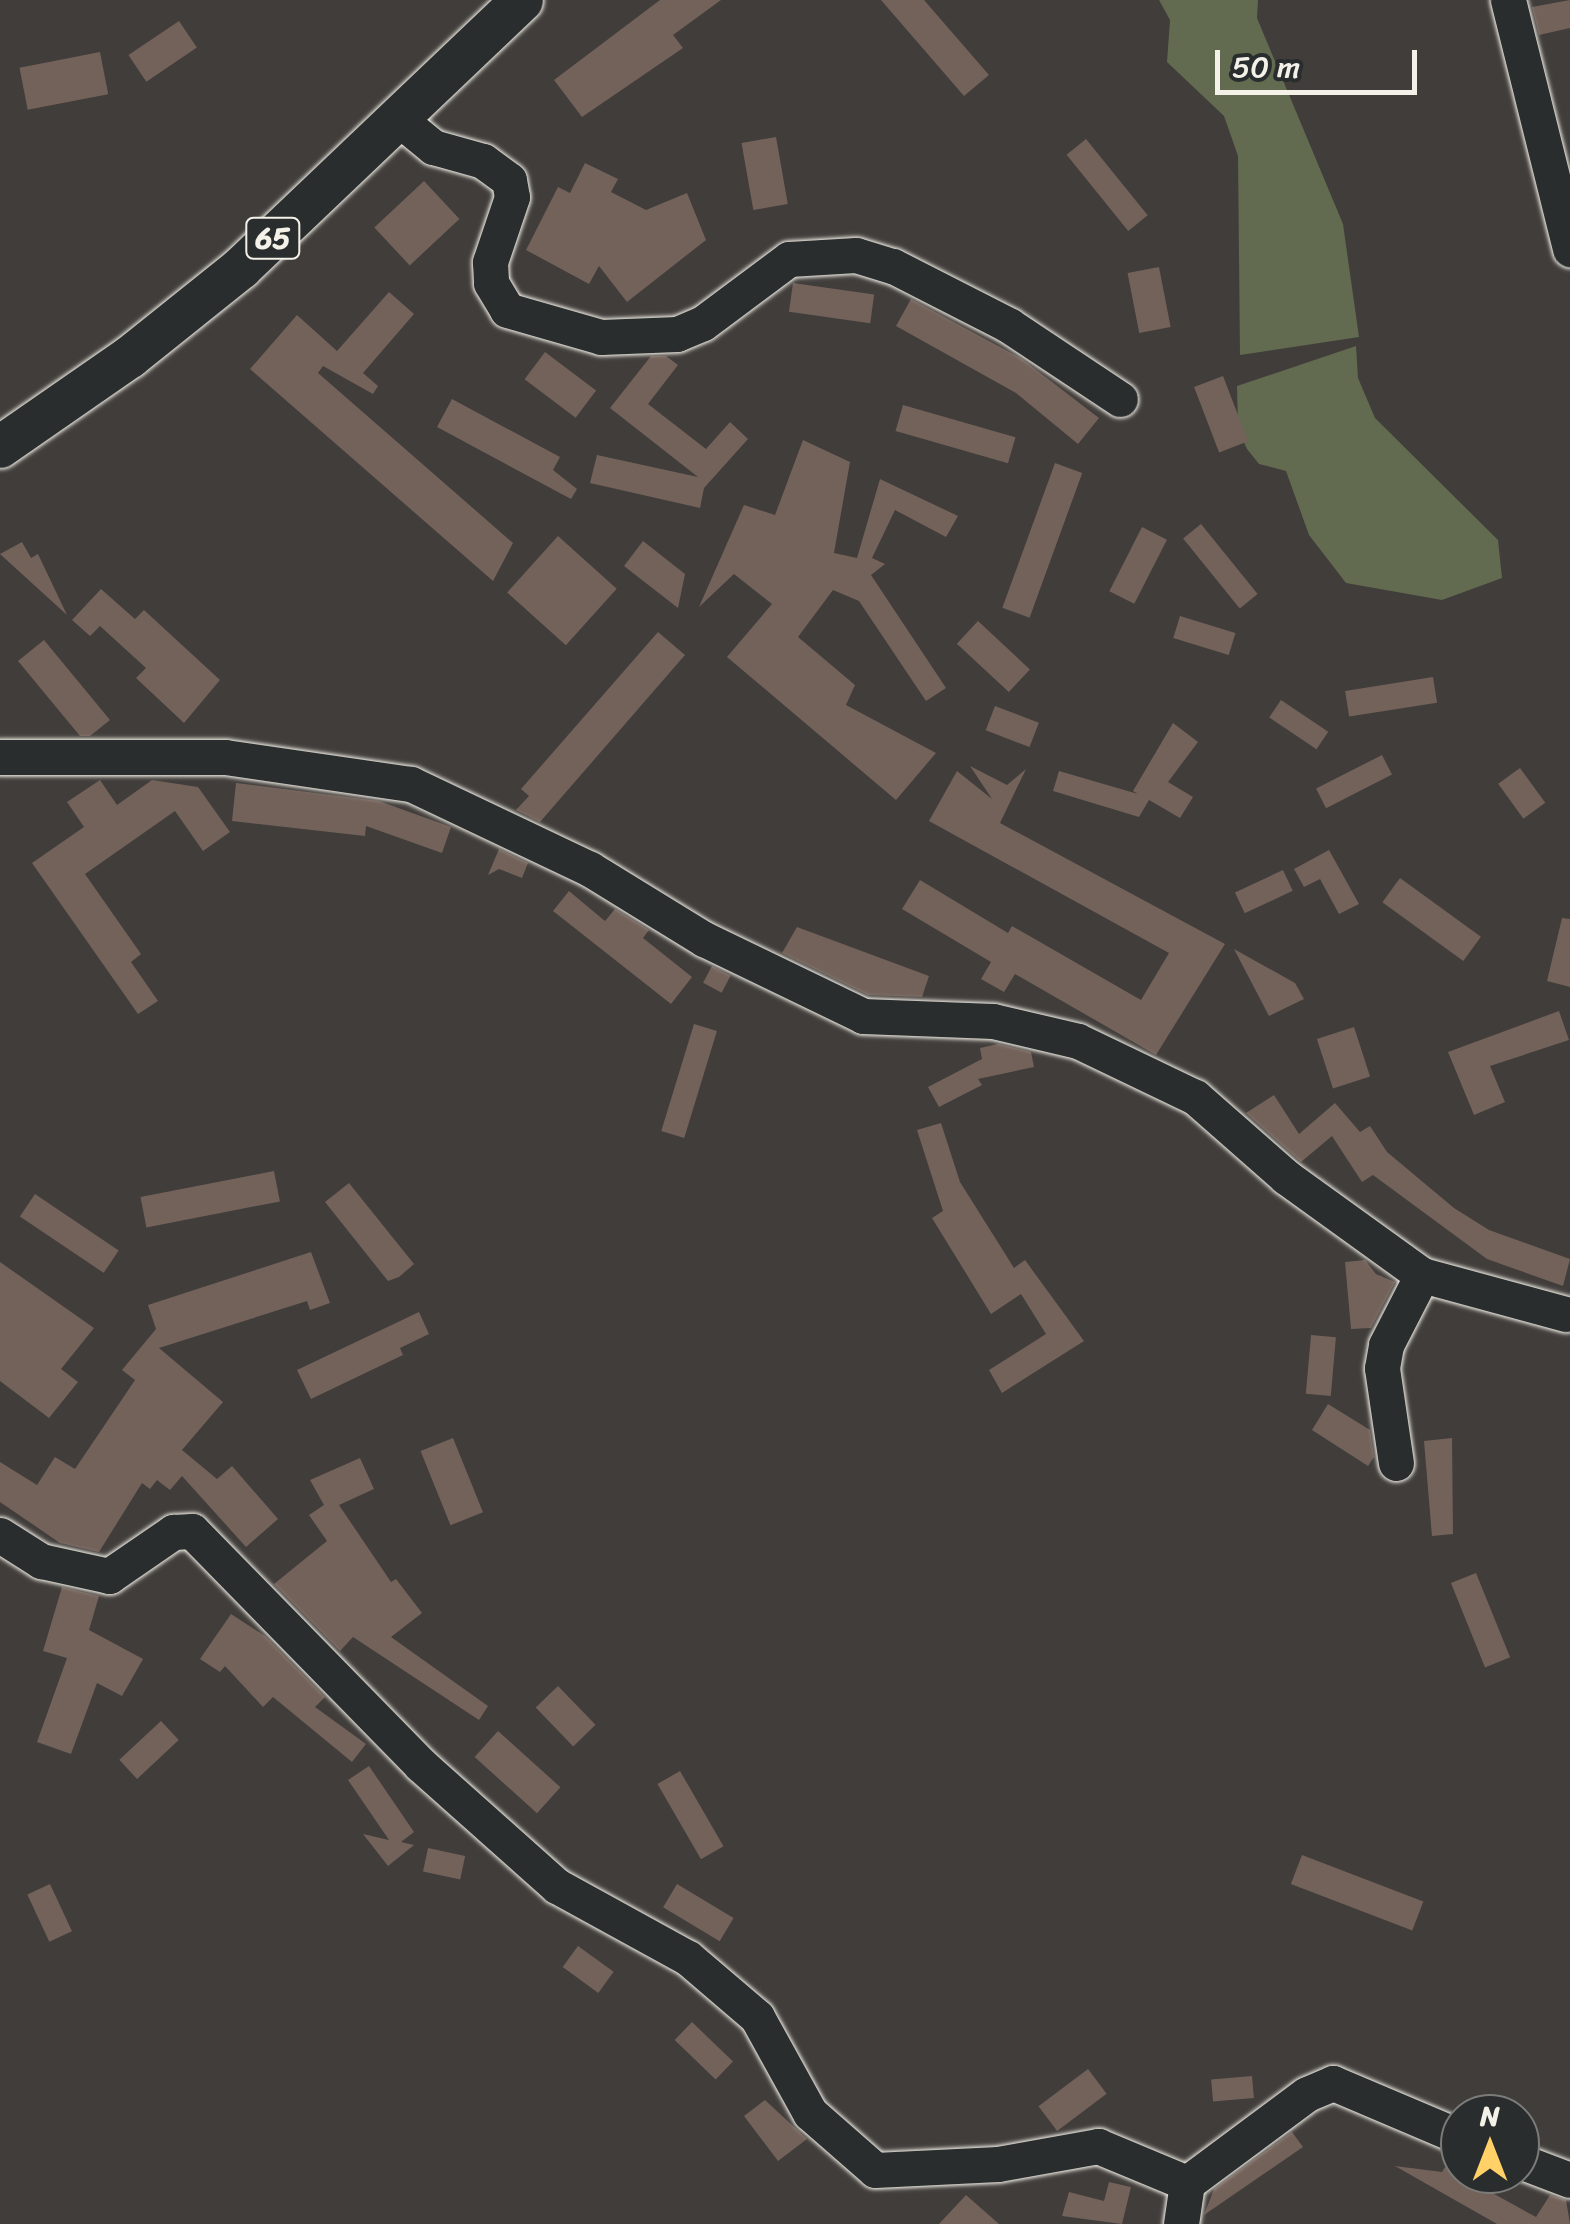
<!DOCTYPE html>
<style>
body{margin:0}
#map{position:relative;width:1570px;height:2224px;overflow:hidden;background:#403d3b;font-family:Sriracha,sans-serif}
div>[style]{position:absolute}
.green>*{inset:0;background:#626a50}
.building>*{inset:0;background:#73625a;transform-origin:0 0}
.roads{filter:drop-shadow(0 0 2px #f4f1e8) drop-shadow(0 0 2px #f4f1e8)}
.minor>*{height:35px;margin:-17.5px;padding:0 17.5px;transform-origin:17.5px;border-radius:17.5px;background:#2a2d2e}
.major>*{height:42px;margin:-21px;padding:0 21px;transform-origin:21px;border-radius:21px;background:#2a2d2e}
span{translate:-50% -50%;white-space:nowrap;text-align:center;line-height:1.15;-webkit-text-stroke:10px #2a2d2e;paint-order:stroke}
.shield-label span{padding:2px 8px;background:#2a2d2e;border:2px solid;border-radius:8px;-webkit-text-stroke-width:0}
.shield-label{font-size:30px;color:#f4f1e8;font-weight:700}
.north{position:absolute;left:1440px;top:2094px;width:100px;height:100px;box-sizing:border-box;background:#2a2d2e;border:2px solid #7b7b78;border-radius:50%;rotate:0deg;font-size:28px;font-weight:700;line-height:40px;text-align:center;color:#f4f1e8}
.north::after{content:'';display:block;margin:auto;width:35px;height:45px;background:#ffd166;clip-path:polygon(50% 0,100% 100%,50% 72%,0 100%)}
.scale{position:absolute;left:1215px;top:50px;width:202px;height:45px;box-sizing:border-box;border:5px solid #f4f1e8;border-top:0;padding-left:12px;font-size:30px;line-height:35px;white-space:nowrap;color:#f4f1e8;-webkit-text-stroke:8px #2a2d2e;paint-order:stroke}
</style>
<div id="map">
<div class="green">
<i style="clip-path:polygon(1159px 0,1258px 0,1257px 18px,1343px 224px,1359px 337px,1240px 355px,1238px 156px,1224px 116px,1167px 62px,1170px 20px)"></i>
<i style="clip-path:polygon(1356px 346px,1358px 378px,1375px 418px,1498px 540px,1502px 578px,1442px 600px,1346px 583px,1309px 535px,1286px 471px,1259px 464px,1247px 449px,1238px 430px,1237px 386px)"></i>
</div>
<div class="building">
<i style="clip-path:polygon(660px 0,721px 0,673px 35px,683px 48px,582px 117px,554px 80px)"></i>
<i style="clip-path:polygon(881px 0,924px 0,989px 75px,964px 96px)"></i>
<i style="clip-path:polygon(1570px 0,1570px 28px,1539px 35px,1532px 7px)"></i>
<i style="left:179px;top:21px;width:32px;height:61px;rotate:56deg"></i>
<i style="left:100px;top:52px;width:43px;height:82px;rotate:79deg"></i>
<i style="left:776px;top:137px;width:68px;height:35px;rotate:80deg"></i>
<i style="left:1086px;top:139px;width:98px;height:25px;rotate:51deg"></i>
<i style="clip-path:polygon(585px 163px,618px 179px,611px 192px,646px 210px,687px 193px,706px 240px,627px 302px,599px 266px,589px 284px,526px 250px,558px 187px,570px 193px)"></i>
<i style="left:424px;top:181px;width:52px;height:68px;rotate:47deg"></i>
<i style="left:1159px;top:267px;width:61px;height:32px;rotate:79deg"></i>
<i style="left:793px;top:283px;width:82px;height:29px;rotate:8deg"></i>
<i style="clip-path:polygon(389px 292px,414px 314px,363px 373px,378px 386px,373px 394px,323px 366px,318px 373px,513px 543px,493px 581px,250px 369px,297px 315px,337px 351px)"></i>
<i style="clip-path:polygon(911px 299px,1022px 359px,1099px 418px,1078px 444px,1016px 393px,896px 326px)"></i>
<i style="left:545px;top:352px;width:64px;height:34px;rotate:37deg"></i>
<i style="clip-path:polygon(651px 356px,666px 356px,678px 365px,648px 404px,706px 449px,730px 422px,748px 439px,704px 488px,700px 508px,590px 483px,597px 455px,698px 477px,610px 408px)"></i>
<i style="left:1223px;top:376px;width:70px;height:31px;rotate:69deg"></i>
<i style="clip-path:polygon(452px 399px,560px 457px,553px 470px,577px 489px,571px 499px,437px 427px)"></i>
<i style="left:903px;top:405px;width:117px;height:27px;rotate:16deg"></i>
<i style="clip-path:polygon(803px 440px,850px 462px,834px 553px,857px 558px,880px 479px,958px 516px,946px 537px,895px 510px,872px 558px,885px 564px,871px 575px,946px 688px,926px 701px,859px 601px,833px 590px,798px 637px,855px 685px,846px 705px,936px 753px,896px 800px,727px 657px,772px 604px,734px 574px,699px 607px,744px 505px,775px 515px)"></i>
<i style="left:1055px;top:463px;width:29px;height:154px;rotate:20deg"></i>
<i style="left:1201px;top:524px;width:90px;height:23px;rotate:51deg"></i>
<i style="left:1142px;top:527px;width:28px;height:72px;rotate:27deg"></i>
<i style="left:558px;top:536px;width:79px;height:76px;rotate:42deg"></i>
<i style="clip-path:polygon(643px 541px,685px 574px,678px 608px,624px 566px)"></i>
<i style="clip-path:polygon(22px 542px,31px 558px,38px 554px,67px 615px,0 554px)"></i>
<i style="clip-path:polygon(101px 589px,135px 619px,144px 610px,220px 680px,184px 723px,136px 678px,146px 668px,100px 626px,90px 636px,72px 620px)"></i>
<i style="left:1180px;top:616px;width:58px;height:23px;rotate:17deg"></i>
<i style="left:978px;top:621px;width:71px;height:31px;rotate:43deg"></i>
<i style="clip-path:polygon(658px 632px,685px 655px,540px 822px,516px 810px,529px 796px,521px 789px)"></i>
<i style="clip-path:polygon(44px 640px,110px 720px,90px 736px,80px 736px,18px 661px)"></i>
<i style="left:1433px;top:677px;width:26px;height:89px;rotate:81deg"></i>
<i style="left:1281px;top:700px;width:57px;height:21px;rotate:34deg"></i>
<i style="left:995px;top:706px;width:47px;height:26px;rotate:21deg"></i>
<i style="clip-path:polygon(1173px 723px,1198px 742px,1168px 782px,1193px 797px,1180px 818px,1149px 800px,1139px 817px,1053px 791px,1059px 771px,1138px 794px,1133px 791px)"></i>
<i style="left:1382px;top:755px;width:22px;height:74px;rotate:63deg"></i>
<i style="clip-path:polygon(970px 766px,1007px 785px,1026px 769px,1000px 823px,1225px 944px,1156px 1055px,1015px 974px,1004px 992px,981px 979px,991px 962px,902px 909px,920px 880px,1008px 933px,1012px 926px,1141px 1000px,1169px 953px,929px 821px,957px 771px,992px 799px)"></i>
<i style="left:1520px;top:768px;width:43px;height:27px;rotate:54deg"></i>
<i style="clip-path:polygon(100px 780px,117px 805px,152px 780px,198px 787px,230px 832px,203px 851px,175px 811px,85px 874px,141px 954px,131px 962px,158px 1001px,138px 1014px,32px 863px,84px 827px,67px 802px)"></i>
<i style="clip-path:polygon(236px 783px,379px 801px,451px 827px,442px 853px,366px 826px,365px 836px,232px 821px)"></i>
<i style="clip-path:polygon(499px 849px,528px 863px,522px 878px,499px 869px,488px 875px)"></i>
<i style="clip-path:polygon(1329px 850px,1359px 904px,1339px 914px,1320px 879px,1304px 887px,1294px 869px)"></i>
<i style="left:1283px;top:870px;width:23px;height:53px;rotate:65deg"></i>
<i style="left:1400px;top:878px;width:100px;height:30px;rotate:36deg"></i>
<i style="clip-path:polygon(569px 891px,605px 921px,615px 909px,649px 930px,643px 938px,692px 977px,671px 1004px,553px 911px)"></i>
<i style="clip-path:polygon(1562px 918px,1570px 919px,1570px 987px,1547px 981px)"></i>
<i style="clip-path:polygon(797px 927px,929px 976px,922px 997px,868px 995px,782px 953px)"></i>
<i style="clip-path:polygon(1234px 949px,1295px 983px,1304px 999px,1269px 1016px)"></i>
<i style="left:712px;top:966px;width:21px;height:19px;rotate:28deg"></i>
<i style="clip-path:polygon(1559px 1011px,1569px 1040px,1490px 1066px,1505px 1102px,1474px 1115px,1448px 1052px)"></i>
<i style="left:694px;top:1024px;width:24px;height:112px;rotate:17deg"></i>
<i style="left:1354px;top:1027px;width:52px;height:39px;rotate:72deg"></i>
<i style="clip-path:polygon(998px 1044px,1031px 1052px,1034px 1067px,978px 1079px,982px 1085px,939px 1107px,928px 1087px,982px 1059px,980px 1048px)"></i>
<i style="clip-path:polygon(1274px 1095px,1299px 1134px,1335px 1103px,1360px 1132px,1370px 1126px,1387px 1152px,1454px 1208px,1489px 1230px,1570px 1259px,1563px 1286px,1487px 1259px,1373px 1175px,1362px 1182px,1332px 1136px,1301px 1162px,1246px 1113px)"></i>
<i style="clip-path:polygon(941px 1123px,960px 1182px,1014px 1268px,1025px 1260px,1084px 1341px,1002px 1393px,989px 1370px,1046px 1334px,1021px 1294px,991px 1314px,932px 1218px,943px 1211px,917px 1130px)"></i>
<i style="left:274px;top:1171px;width:31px;height:136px;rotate:79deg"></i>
<i style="clip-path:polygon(349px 1183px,414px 1264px,399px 1277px,388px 1281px,325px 1202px)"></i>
<i style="left:35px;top:1194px;width:101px;height:27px;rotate:34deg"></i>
<i style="clip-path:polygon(311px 1252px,330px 1303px,310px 1310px,307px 1301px,159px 1348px,223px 1402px,182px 1450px,217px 1479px,232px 1466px,278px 1519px,246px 1547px,182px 1476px,170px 1490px,157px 1480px,150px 1489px,142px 1483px,99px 1552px,60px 1543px,0 1502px,0 1462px,37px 1485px,55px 1457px,75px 1469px,135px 1380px,122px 1370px,156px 1329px,148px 1305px)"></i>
<i style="clip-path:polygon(1365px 1260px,1376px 1274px,1395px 1282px,1371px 1328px,1351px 1329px,1345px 1262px)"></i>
<i style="clip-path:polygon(0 1262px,94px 1328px,61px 1369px,78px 1382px,49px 1418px,0 1381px)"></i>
<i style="clip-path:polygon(419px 1312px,429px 1334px,400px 1348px,403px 1355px,311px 1399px,297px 1370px)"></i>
<i style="left:1311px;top:1335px;width:25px;height:59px;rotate:5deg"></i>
<i style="clip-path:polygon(1328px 1404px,1370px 1430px,1374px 1457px,1368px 1466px,1312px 1430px)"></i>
<i style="left:453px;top:1438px;width:80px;height:35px;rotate:68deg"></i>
<i style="clip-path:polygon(1452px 1438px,1453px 1534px,1432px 1536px,1424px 1441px)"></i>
<i style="clip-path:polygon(360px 1458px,374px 1489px,339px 1505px,391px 1582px,396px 1579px,422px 1613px,391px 1637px,488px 1706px,479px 1720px,353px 1637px,340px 1651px,274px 1584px,327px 1541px,309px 1515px,324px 1505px,310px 1480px)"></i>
<i style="left:1476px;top:1573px;width:91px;height:27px;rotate:68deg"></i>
<i style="clip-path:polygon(62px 1587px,99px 1596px,89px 1630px,143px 1659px,122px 1696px,97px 1683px,71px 1754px,37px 1742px,67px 1658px,43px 1651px)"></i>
<i style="clip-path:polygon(231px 1614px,265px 1636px,325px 1697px,315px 1707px,366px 1744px,352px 1762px,273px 1697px,263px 1707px,225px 1666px,220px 1672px,200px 1659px)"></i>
<i style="left:558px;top:1686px;width:54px;height:31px;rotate:46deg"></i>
<i style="left:161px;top:1721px;width:26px;height:57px;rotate:47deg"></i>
<i style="left:498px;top:1731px;width:84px;height:35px;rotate:42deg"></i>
<i style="clip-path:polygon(369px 1766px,414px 1832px,401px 1842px,414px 1845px,388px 1866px,363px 1834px,389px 1840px,348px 1780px)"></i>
<i style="left:680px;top:1771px;width:87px;height:26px;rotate:60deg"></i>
<i style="left:428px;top:1848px;width:38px;height:24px;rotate:12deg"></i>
<i style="left:1302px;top:1855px;width:130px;height:31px;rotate:21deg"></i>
<i style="left:50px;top:1884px;width:52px;height:25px;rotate:65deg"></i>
<i style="left:677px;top:1884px;width:66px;height:27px;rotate:31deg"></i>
<i style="left:578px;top:1946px;width:44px;height:26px;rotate:36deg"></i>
<i style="left:692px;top:2022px;width:57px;height:25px;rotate:44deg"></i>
<i style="left:1088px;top:2069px;width:31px;height:62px;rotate:53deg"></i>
<i style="left:1252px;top:2076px;width:22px;height:41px;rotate:85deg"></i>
<i style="clip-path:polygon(765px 2100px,807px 2139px,778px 2161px,744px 2116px)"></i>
<i style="clip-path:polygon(1292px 2132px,1303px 2147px,1204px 2215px,1214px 2189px)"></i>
<i style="clip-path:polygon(1395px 2166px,1442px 2172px,1445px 2167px,1536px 2217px,1550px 2195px,1566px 2200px,1570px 2224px,1497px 2224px)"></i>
<i style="clip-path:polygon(1109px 2182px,1131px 2187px,1122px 2224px,1062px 2216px,1069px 2192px,1104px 2201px)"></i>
<i style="clip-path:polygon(966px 2195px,999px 2224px,939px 2224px)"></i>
</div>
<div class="roads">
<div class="minor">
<i style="left:1508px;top:0;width:257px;rotate:76deg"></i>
<i style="left:400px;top:120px;width:43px;rotate:39.3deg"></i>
<i style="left:433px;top:147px;width:52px;rotate:15.6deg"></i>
<i style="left:483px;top:161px;width:32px;rotate:36deg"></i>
<i style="left:509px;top:180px;width:17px;rotate:80deg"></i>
<i style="left:512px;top:197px;width:69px;rotate:108.7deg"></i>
<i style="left:490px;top:262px;width:21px;rotate:87deg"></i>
<i style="left:491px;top:283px;width:31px;rotate:59deg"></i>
<i style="left:507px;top:310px;width:98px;rotate:16deg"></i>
<i style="left:601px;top:337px;width:76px;rotate:-2.3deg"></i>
<i style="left:677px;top:334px;width:28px;rotate:-23deg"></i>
<i style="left:703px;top:323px;width:107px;rotate:-36.7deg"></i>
<i style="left:789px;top:259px;width:67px;rotate:-3.4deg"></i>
<i style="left:856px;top:255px;width:39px;rotate:17deg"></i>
<i style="left:893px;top:266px;width:131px;rotate:27.1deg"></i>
<i style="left:1010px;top:326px;width:132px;rotate:33.6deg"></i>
<i style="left:0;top:757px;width:225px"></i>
<i style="left:225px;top:757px;width:188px;rotate:8.3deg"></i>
<i style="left:411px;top:784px;width:198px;rotate:25.4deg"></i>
<i style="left:590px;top:869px;width:134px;rotate:31.6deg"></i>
<i style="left:704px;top:939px;width:177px;rotate:25.8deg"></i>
<i style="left:863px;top:1016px;width:130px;rotate:2.2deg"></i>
<i style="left:993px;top:1021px;width:87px;rotate:13.2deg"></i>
<i style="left:1078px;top:1041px;width:130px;rotate:25.6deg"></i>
<i style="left:1195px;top:1097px;width:121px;rotate:41.3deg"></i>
<i style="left:1286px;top:1177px;width:168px;rotate:35.8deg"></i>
<i style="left:1422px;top:1275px;width:149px;rotate:15.2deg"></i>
<i style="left:1396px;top:1463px;width:96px;rotate:-98.4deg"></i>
<i style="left:1382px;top:1368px;width:23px;rotate:-80deg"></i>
<i style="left:1386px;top:1345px;width:79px;rotate:-62.8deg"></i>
<i style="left:0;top:1535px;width:49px;rotate:32.4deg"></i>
<i style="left:41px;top:1561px;width:70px;rotate:12.4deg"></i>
<i style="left:109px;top:1576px;width:78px;rotate:-34.5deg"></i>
<i style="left:173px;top:1532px;width:19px;rotate:-3deg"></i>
<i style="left:192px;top:1531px;width:327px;rotate:45.6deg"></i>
<i style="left:421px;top:1765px;width:182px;rotate:41.7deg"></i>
<i style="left:557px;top:1886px;width:149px;rotate:28.8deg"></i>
<i style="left:688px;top:1958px;width:91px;rotate:40.5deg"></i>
<i style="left:757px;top:2017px;width:110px;rotate:61.1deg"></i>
<i style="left:810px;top:2113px;width:86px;rotate:41.2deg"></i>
<i style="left:875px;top:2170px;width:123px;rotate:-2.8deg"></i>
<i style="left:998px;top:2164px;width:102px;rotate:-10.2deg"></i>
<i style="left:1098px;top:2146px;width:96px;rotate:22.6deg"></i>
<i style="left:1187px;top:2183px;width:149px;rotate:-36.6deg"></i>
<i style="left:1307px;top:2094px;width:28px;rotate:-23deg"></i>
<i style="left:1333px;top:2083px;width:138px;rotate:23deg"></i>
<i style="left:1520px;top:2161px;width:53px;rotate:20.8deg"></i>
<i style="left:1181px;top:2224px;width:41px;rotate:-81.7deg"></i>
</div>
<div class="major">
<i style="left:0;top:447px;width:158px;rotate:-34.7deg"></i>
<i style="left:130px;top:357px;width:142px;rotate:-38.7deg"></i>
<i style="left:241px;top:268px;width:388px;rotate:-43.6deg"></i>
</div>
</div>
<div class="shield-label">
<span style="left:273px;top:238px">65</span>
</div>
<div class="north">N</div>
<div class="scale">50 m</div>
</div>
